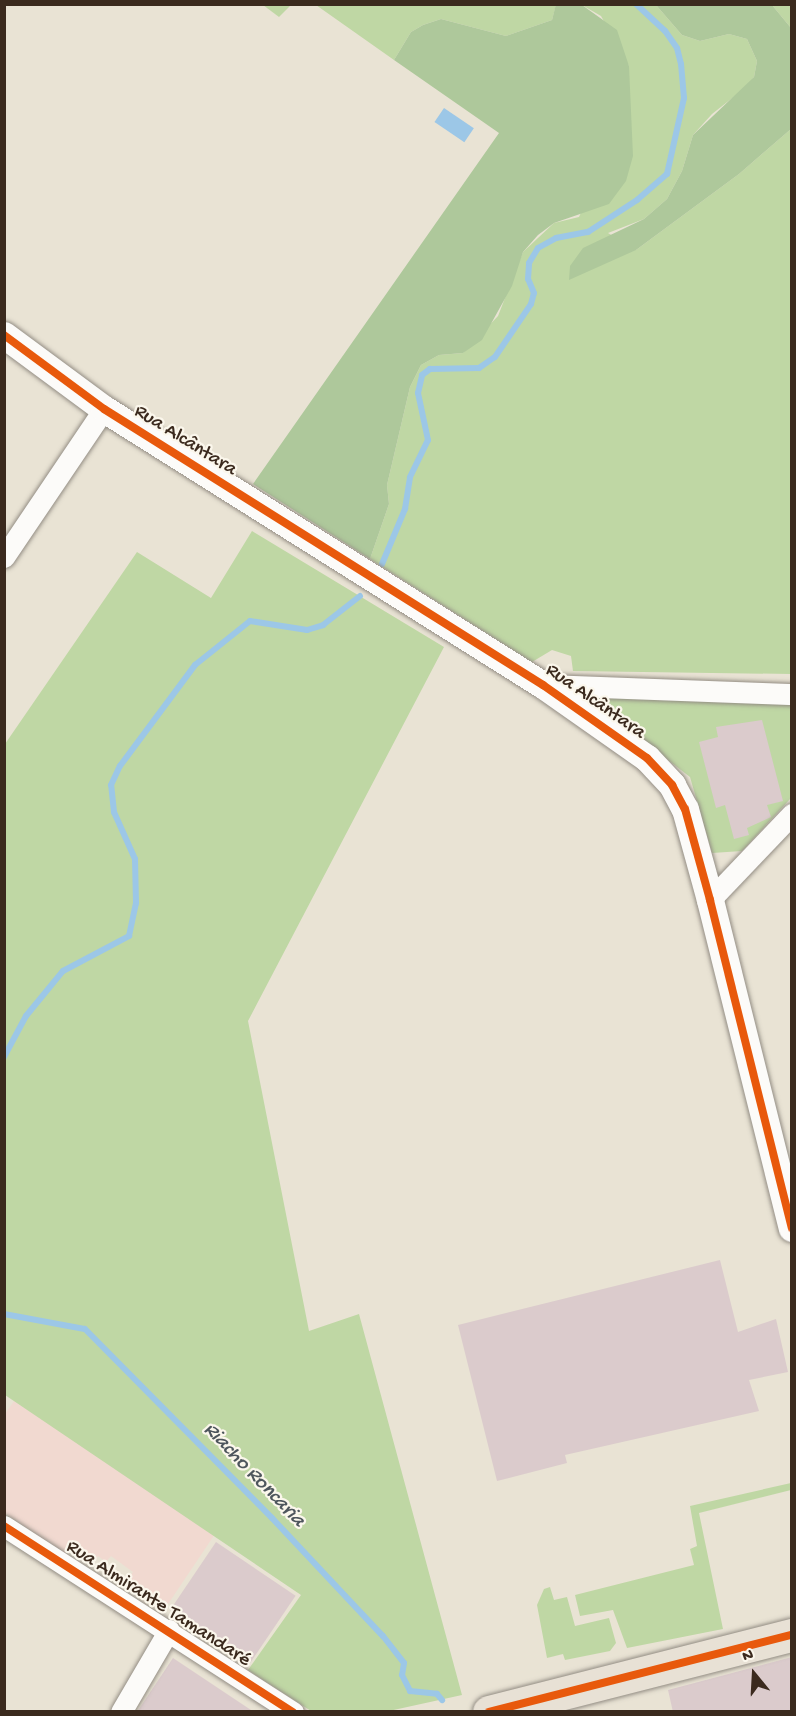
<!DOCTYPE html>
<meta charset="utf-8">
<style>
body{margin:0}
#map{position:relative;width:796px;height:1716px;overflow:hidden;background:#e9e3d4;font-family:"Gochi Hand",sans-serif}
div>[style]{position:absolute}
.built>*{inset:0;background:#f1d9d0}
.green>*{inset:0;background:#bfd7a4}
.forest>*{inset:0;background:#aec89b}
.water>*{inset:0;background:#9cc7e7;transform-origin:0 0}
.stream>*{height:6px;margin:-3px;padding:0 3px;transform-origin:3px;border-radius:3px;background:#9cc7e7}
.building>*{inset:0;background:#dbcbcc;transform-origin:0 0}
.roads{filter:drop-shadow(0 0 2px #938d84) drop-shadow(0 0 2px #938d84)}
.minor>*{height:21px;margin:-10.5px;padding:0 10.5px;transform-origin:10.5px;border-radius:10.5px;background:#fcfbf9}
.tertiary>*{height:27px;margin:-13.5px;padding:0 13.5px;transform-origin:13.5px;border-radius:13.5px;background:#fcfbf9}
.primary>*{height:33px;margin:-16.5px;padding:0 16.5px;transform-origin:16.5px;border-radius:16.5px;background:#e8e1d5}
.cycleway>*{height:8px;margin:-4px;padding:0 4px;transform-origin:4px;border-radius:4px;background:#e8590c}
span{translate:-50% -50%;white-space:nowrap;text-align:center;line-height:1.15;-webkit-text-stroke:4.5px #fbf7ec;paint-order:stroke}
.street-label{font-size:20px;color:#3b2a1e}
.water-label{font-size:21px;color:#4e565d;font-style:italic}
.frame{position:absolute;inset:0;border:6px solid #3b2a1e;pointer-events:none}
.north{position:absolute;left:724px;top:1644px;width:60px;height:60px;-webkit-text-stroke:4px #fbf7ec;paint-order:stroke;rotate:342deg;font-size:16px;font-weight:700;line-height:24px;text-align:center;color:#3b2a1e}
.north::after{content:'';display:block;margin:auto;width:21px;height:27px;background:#3b2a1e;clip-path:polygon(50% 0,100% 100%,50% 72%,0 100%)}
</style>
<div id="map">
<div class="built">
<i style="clip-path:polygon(14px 1401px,215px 1534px,162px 1613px,123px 1586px,133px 1572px,111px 1556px,106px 1562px,98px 1556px,92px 1565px,69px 1549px,65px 1555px,5px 1513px,5px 1414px)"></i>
</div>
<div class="green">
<i style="clip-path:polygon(263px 5px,291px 5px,279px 17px)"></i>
<i style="clip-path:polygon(316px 5px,556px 5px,552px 20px,506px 36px,441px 19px,423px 25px,411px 32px,394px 60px)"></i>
<i style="clip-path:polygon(582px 5px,656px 5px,682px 35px,700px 41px,729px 34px,747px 39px,757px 61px,754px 77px,745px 88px,712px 114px,693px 135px,682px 171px,667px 199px,644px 219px,608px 233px,636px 250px,739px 174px,791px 129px,791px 674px,573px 671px,571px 656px,552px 650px,532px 662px,370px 559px,389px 504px,387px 485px,410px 387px,421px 365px,439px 355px,463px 353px,498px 316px,523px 252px,554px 223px,579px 217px,629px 106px,629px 66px,601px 16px)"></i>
<i style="clip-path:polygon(772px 5px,791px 5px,791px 28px)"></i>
<i style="clip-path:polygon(252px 531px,444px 647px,248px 1021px,309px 1331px,359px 1314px,462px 1695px,389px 1711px,311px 1711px,248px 1670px,301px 1595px,5px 1395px,5px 744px,137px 552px,211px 598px)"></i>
<i style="clip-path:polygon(594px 694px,791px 700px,791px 798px,742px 851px,712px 853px,690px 777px,596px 704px)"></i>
<i style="clip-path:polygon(791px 1483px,791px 1490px,699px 1513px,723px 1629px,627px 1648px,613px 1610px,580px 1616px,575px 1595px,694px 1565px,690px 1549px,697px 1546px,690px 1506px)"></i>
<i style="clip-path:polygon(550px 1587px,554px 1600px,567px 1597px,575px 1626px,609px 1618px,616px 1643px,610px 1651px,565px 1660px,563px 1654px,547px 1658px,537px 1605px,544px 1589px)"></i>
</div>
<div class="forest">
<i style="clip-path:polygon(556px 4px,582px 5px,617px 30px,629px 66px,633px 156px,626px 181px,609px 204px,554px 223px,538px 235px,523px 252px,512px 286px,482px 340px,463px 353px,439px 355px,421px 365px,410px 387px,387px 485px,389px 504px,370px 559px,253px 484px,499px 133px,394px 60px,411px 32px,423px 25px,441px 19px,506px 36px,552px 20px)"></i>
<i style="clip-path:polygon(656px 5px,772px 5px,791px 28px,791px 129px,739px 174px,636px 250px,569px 280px,570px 266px,583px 248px,644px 219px,667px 199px,682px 171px,693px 135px,754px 77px,757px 61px,747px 39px,729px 34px,700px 41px,682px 35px)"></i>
</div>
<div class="water">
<i style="left:444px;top:108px;width:36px;height:17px;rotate:34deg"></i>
</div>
<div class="stream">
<i style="left:382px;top:564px;width:60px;rotate:-67.3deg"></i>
<i style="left:405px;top:509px;width:32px;rotate:-81deg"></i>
<i style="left:410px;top:477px;width:41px;rotate:-64.1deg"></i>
<i style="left:428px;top:440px;width:48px;rotate:-102deg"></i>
<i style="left:418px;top:393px;width:18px;rotate:-77deg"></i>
<i style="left:422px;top:375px;width:10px;rotate:-37deg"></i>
<i style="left:430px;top:369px;width:49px;rotate:-1.2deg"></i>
<i style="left:479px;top:368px;width:19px;rotate:-35deg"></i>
<i style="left:495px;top:357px;width:64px;rotate:-55.8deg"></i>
<i style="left:531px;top:304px;width:11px;rotate:-75deg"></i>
<i style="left:534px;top:293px;width:15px;rotate:-113deg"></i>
<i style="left:528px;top:279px;width:16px;rotate:-86deg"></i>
<i style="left:529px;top:263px;width:17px;rotate:-59deg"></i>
<i style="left:538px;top:248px;width:21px;rotate:-29deg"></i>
<i style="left:556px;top:238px;width:33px;rotate:-11deg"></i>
<i style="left:588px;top:232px;width:59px;rotate:-33.1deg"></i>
<i style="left:637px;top:200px;width:40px;rotate:-41deg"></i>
<i style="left:667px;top:174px;width:78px;rotate:-77.4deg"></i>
<i style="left:684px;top:98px;width:34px;rotate:-95deg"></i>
<i style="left:681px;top:64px;width:16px;rotate:-104deg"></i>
<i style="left:677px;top:48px;width:21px;rotate:-125deg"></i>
<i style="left:665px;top:31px;width:40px;rotate:-137deg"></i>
<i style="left:4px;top:1057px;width:47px;rotate:-61.8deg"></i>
<i style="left:26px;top:1016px;width:58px;rotate:-50.6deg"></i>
<i style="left:63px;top:971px;width:75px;rotate:-27.9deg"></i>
<i style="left:129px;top:936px;width:34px;rotate:-78deg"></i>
<i style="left:136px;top:903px;width:44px;rotate:-91.3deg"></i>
<i style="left:135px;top:859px;width:51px;rotate:-114.1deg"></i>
<i style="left:114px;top:812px;width:27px;rotate:-96deg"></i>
<i style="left:111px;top:785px;width:21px;rotate:-65deg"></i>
<i style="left:120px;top:766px;width:126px;rotate:-53.4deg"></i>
<i style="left:195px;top:665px;width:70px;rotate:-38.7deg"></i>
<i style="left:250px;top:621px;width:58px;rotate:9deg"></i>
<i style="left:307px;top:630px;width:17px;rotate:-17deg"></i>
<i style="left:323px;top:625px;width:47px;rotate:-38.1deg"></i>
<i style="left:4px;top:1314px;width:82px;rotate:10.5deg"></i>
<i style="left:85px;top:1329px;width:266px;rotate:45.3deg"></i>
<i style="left:272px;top:1518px;width:162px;rotate:46.8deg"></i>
<i style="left:383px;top:1636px;width:34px;rotate:52deg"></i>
<i style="left:404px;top:1663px;width:12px;rotate:99deg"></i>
<i style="left:402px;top:1675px;width:18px;rotate:63deg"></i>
<i style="left:410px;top:1691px;width:27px;rotate:6deg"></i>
<i style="left:437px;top:1694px;width:8px;rotate:50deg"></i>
</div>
<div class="building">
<i style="clip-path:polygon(762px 720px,783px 801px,767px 805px,771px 817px,747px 828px,749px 835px,734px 839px,725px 805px,716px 808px,699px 742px,718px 737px,716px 727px)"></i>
<i style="clip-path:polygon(720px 1260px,738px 1332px,776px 1319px,788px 1372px,749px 1380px,759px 1411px,565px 1455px,567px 1463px,497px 1481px,458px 1325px)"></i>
<i style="left:216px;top:1542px;width:96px;height:82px;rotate:34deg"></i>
<i style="clip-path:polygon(792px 1657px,792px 1712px,673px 1712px,668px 1690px)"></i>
<i style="clip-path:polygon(173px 1658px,254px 1712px,137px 1712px)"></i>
</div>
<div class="roads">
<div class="minor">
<i style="left:4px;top:557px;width:179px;rotate:-56deg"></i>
<i style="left:543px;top:685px;width:249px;rotate:2.1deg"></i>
<i style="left:710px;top:900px;width:119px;rotate:-46.4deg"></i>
<i style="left:4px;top:1526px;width:344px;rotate:32.8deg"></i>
<i style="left:121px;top:1712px;width:95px;rotate:-59.7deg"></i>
</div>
<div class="tertiary">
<i style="left:4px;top:335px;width:124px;rotate:36.5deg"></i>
<i style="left:104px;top:409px;width:519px;rotate:32.16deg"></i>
<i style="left:543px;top:685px;width:127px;rotate:35.1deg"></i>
<i style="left:647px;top:758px;width:37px;rotate:47deg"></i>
<i style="left:672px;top:785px;width:27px;rotate:62deg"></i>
<i style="left:685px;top:809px;width:94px;rotate:74.6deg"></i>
<i style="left:710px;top:900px;width:338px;rotate:76deg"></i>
</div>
<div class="primary">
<i style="left:489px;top:1712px;width:313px;rotate:-14.3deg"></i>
</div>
</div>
<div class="cycleway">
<i style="left:4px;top:335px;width:124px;rotate:36.5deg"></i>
<i style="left:104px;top:409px;width:519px;rotate:32.16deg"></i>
<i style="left:543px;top:685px;width:127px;rotate:35.1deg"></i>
<i style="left:647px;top:758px;width:37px;rotate:47deg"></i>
<i style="left:672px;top:785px;width:27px;rotate:62deg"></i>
<i style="left:685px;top:809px;width:94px;rotate:74.6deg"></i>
<i style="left:710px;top:900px;width:338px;rotate:76deg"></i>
<i style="left:4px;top:1526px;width:344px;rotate:32.8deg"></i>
<i style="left:489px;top:1712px;width:313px;rotate:-14.3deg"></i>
</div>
<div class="street-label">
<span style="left:185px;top:441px;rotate:32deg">Rua Alcântara</span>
<span style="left:595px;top:702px;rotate:35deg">Rua Alcântara</span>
<span style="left:158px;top:1604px;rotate:33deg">Rua Almirante Tamandaré</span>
</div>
<div class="water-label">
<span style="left:253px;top:1476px;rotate:46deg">Riacho Roncaria</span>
</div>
<div class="frame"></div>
<div class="north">N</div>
</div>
